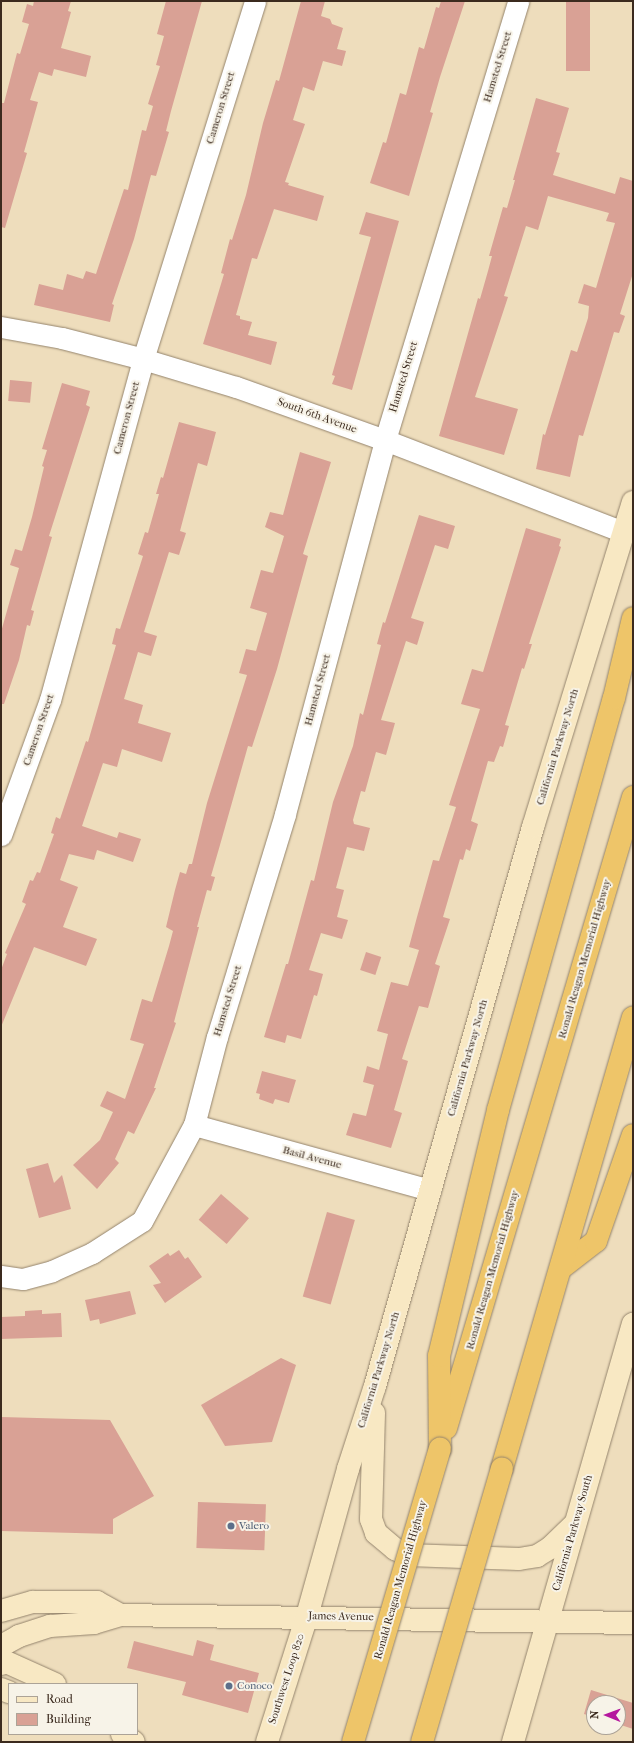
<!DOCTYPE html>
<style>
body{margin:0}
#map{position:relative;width:634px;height:1743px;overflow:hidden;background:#eeddbc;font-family:"IM FELL French Canon",serif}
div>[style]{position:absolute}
.building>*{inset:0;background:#d9a195;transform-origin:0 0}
.roads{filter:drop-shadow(0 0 1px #94846d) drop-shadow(0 0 1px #94846d)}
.street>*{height:21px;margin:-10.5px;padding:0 10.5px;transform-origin:10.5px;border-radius:10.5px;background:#fff}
.secondary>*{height:22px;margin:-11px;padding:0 11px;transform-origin:11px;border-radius:11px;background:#f8e8c3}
.highway>*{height:22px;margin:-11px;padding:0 11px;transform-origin:11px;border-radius:11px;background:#eec569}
.bridges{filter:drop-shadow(0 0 1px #94846d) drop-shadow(0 0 1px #94846d)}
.highway-bridge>*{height:22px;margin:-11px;padding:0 11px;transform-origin:11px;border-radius:11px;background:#eec569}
.dots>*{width:11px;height:11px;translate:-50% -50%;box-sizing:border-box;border:2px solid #f7f3e8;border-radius:50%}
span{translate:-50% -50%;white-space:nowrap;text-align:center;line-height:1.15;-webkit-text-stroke:4px #f7f3e8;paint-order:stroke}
.street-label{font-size:11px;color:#3b2a1e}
.service-label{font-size:11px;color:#4e5e75}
.left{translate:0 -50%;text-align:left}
.frame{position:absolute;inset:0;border:2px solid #3b2a1e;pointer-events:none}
.legend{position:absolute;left:8px;top:1683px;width:130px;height:52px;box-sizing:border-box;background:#f7f3e8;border:1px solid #aca397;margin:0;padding:5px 7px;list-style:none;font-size:12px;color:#3b2a1e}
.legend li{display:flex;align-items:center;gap:8px;height:20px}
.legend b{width:20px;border:1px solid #aca397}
.north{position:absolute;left:586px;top:1695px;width:40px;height:40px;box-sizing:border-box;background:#f7f3e8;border:1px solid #aca397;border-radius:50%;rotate:271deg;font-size:11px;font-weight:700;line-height:16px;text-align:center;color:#3b2a1e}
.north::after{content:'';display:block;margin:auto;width:14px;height:18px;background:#b5179e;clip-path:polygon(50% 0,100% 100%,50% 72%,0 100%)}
</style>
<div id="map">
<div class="building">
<i style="clip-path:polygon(34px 1px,71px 1px,68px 11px,71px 12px,61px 48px,91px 56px,86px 77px,54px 69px,52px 76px,39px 72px,30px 100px,38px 102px,24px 152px,27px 153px,5px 228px,1px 227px,1px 103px,4px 103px,17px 53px,20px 54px,29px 24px,22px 22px,27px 4px,33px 6px)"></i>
<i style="clip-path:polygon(166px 1px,202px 1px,171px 111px,166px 131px,169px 132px,156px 176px,151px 175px,134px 239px,112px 304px,114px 305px,110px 322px,34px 305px,39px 284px,63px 290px,67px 274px,83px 279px,86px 271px,96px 274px,124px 189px,128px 190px,142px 130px,146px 131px,153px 106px,148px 104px,160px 66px,156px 65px,164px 36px,157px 34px)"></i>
<i style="clip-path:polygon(301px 1px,325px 1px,321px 16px,330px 19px,332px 24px,343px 28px,337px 49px,346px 51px,342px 66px,323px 61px,314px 91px,303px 87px,293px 120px,305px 124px,285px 182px,289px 183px,288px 185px,324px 196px,317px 221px,274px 209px,257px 259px,252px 258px,236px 315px,240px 316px,240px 319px,252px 322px,248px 335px,277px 342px,271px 365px,203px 344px,224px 274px,221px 273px,230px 239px,232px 240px,246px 195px,263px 123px,276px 80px,279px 81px)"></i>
<i style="clip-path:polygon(441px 1px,465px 1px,440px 77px,430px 112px,433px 113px,409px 196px,370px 183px,383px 142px,386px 143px,400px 93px,406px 95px,419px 47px,424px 49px,436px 7px,439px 8px)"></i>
<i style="left:566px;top:1px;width:24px;height:70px"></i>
<i style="clip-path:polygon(536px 98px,569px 108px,556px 152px,560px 153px,553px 175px,615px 194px,620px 177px,633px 181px,633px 273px,620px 314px,625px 316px,619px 333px,614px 332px,583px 436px,579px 435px,570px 477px,536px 469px,543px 434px,545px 435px,571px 350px,577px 352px,588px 318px,589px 306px,578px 303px,584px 284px,596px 288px,615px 223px,606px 221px,609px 213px,548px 196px,538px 230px,526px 226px,504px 296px,508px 297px,475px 397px,518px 409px,504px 455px,439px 436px,478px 298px,480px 299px,488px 271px,492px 256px,489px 256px,503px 207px,507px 208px,515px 180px,513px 180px)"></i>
<i style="clip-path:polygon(366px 212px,399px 221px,352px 390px,332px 384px,335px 376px,332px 375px,371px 237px,359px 234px)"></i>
<i style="left:10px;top:380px;width:22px;height:21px;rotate:5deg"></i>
<i style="clip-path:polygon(62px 383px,90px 391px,86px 405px,90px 407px,49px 536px,52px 537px,31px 610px,34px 611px,30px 626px,27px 625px,19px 660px,4px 704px,1px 704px,1px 632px,19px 568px,10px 565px,15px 549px,22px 551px,32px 517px,44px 467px,42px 466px,47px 450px,42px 449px)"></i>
<i style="clip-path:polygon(179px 422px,216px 432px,207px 466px,198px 463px,180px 531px,186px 533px,179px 555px,169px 552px,144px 632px,157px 636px,151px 656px,138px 652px,124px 699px,143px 705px,138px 723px,171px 733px,162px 762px,122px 749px,117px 767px,103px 763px,82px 826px,117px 838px,119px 832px,141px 839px,133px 862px,97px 850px,94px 860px,69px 854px,60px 880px,78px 887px,63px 927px,97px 939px,86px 966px,34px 947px,1px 1027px,1px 970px,7px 954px,5px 953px,26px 904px,22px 902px,30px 880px,33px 881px,37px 872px,40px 873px,54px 834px,51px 833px,56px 817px,60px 819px,86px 741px,88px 742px,116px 645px,112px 644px,116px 628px,120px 629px,143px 556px,138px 554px,145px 532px,148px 533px,159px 494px,156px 494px,161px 477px,163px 478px)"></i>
<i style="clip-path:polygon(300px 452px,331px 462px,303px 554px,308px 556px,277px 669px,252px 747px,248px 746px,220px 845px,211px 876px,215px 877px,211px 891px,207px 890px,197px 927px,199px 927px,174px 1022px,176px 1023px,154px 1088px,156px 1088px,134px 1134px,128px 1131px,115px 1159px,119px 1163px,97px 1189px,73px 1165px,100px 1140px,113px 1112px,100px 1106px,107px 1091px,125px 1099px,144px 1044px,130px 1040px,142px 999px,152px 1002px,169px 946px,173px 931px,166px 927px,175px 890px,180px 872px,186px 874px,189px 864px,192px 864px,207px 803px,247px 675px,239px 673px,246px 649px,256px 651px,267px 613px,250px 608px,261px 570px,273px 573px,284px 536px,265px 527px,270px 512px,283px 515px)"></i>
<i style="clip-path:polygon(419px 515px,455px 526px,448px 549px,435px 545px,411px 618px,424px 622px,417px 645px,406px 641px,381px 720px,395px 723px,386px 755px,376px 752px,365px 792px,361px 791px,353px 820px,354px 824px,370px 828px,364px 851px,347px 847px,336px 888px,344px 890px,337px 917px,348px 920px,342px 939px,321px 933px,309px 970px,323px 974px,317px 996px,314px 995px,301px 1039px,287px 1035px,285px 1043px,264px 1037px,286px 964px,288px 964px,311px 880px,314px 881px,333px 802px,353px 746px,360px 713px,363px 715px,381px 645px,377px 644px,383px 622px,385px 623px)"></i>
<i style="clip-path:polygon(526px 528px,561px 539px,559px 546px,561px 547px,529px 644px,532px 644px,524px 669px,522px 668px,505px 725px,509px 726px,503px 747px,500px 746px,494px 762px,488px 761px,471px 821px,478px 824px,470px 851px,466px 849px,463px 860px,460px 859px,443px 917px,450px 919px,435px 964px,440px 966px,428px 1008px,419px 1006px,402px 1059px,408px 1061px,394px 1110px,402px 1113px,391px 1148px,346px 1135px,353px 1113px,366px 1116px,374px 1085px,363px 1082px,367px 1066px,379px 1070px,388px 1034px,377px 1031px,391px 982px,408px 986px,419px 950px,409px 947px,417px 917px,433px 860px,439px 861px,456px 807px,449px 805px,480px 709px,461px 704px,472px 669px,483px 672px)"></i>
<i style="left:366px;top:952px;width:16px;height:19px;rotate:18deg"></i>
<i style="clip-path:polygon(262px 1071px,296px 1080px,289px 1103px,275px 1099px,273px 1104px,259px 1099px,260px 1094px,256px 1093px)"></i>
<i style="clip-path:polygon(48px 1163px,54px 1183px,62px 1175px,71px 1209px,39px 1218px,26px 1169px)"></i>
<i style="left:221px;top:1194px;width:37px;height:34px;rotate:41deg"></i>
<i style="left:327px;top:1212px;width:29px;height:88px;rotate:16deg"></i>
<i style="clip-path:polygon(179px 1250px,185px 1259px,188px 1257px,202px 1277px,165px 1303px,153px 1285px,161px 1283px,149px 1266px,168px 1253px,170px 1256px)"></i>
<i style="clip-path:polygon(130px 1291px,136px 1314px,100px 1324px,99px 1319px,90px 1321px,85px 1300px)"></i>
<i style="clip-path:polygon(42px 1310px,42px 1314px,61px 1313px,62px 1337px,1px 1339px,1px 1317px,25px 1316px,25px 1311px)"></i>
<i style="clip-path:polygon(281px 1358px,296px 1365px,272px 1442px,225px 1446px,201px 1405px)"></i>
<i style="clip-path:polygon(1px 1417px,110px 1420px,154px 1496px,113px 1519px,113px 1534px,1px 1531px)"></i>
<i style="left:198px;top:1502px;width:68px;height:46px;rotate:2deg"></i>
<i style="clip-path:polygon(197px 1640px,214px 1645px,210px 1660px,259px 1673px,248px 1713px,182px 1695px,186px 1682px,127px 1668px,134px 1641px,193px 1656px)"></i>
<i style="clip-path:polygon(591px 1690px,633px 1703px,633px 1729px,618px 1724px,618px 1703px,594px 1703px,594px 1717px,584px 1714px)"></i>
</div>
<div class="roads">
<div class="street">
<i style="left:1px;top:327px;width:62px;rotate:10.2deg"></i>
<i style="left:62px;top:338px;width:84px;rotate:14.5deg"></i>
<i style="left:143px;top:359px;width:97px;rotate:16.8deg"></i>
<i style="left:236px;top:387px;width:158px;rotate:19.6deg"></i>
<i style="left:385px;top:440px;width:256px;rotate:21.1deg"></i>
<i style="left:1px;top:835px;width:144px;rotate:-70.1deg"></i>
<i style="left:50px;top:700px;width:353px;rotate:-74.7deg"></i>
<i style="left:143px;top:359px;width:375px;rotate:-72.6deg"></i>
<i style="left:194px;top:1125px;width:245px;rotate:15.4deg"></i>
<i style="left:1px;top:1276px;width:22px;rotate:8deg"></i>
<i style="left:23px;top:1279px;width:30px;rotate:-15deg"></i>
<i style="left:52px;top:1271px;width:44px;rotate:-24.2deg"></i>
<i style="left:92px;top:1253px;width:59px;rotate:-32.6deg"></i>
<i style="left:142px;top:1221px;width:109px;rotate:-61.6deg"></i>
<i style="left:194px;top:1125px;width:91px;rotate:-75.4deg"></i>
<i style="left:217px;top:1037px;width:233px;rotate:-73deg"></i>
<i style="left:285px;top:814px;width:387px;rotate:-75deg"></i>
<i style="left:385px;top:440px;width:459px;rotate:-73.1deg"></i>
</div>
<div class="secondary">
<i style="left:374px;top:1413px;width:106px;rotate:91.6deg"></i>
<i style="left:371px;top:1519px;width:15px;rotate:70deg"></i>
<i style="left:376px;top:1533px;width:25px;rotate:40deg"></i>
<i style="left:395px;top:1549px;width:14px;rotate:25deg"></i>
<i style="left:408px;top:1555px;width:111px;rotate:2.1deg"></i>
<i style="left:519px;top:1559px;width:18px;rotate:-9deg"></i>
<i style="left:537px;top:1556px;width:15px;rotate:-32deg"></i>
<i style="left:550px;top:1548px;width:35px;rotate:-44deg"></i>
<i style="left:1px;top:1611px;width:33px;rotate:-16deg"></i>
<i style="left:33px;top:1602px;width:64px"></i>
<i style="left:97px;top:1602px;width:26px;rotate:29deg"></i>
<i style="left:1px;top:1646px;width:21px;rotate:-29deg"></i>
<i style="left:19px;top:1636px;width:33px;rotate:-18deg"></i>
<i style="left:50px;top:1626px;width:44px;rotate:-3.9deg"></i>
<i style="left:94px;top:1623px;width:27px;rotate:-17deg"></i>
<i style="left:120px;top:1615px;width:513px;rotate:0.89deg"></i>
<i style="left:1px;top:1664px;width:4px;rotate:-45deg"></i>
<i style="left:4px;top:1661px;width:56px;rotate:24.3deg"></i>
<i style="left:1px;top:1689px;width:9px;rotate:21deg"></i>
<i style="left:122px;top:1734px;width:14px;rotate:34deg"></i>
<i style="left:267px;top:1742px;width:132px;rotate:-72.4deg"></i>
<i style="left:307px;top:1616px;width:153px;rotate:-74.4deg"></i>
<i style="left:348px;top:1469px;width:87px;rotate:-72deg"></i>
<i style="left:375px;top:1386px;width:581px;rotate:-74.22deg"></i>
<i style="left:533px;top:827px;width:340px;rotate:-72.9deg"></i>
<i style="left:513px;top:1742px;width:435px;rotate:-74deg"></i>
</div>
<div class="highway">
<i style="left:561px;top:1268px;width:44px;rotate:-37.6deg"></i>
<i style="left:596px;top:1241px;width:112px;rotate:-70.8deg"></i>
<i style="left:446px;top:1428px;width:658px;rotate:-73.49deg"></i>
<i style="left:440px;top:1449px;width:93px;rotate:-90.6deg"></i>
<i style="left:439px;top:1356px;width:253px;rotate:-76.5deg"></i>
<i style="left:498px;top:1110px;width:428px;rotate:-74.3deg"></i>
<i style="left:614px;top:698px;width:82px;rotate:-76.6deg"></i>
<i style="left:502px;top:1468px;width:469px;rotate:-73.8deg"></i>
</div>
</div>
<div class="bridges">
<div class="highway-bridge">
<i style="left:353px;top:1742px;width:306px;rotate:-73.5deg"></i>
<i style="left:422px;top:1742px;width:285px;rotate:-73.7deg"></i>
</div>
</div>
<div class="dots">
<i style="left:231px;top:1526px;background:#5c6f8a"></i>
<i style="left:229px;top:1686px;background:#5c6f8a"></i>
</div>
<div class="street-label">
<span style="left:498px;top:67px;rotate:-73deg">Hamsted Street</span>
<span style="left:221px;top:108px;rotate:-73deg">Cameron Street</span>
<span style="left:404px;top:377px;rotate:-73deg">Hamsted Street</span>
<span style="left:317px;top:416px;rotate:20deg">South 6th Avenue</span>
<span style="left:127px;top:418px;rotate:-75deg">Cameron Street</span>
<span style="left:318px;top:690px;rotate:-75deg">Hamsted Street</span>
<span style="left:39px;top:730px;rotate:-71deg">Cameron Street</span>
<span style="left:558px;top:747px;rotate:-73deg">California Parkway North</span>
<span style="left:585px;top:959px;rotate:-74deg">Ronald Reagan Memorial Highway</span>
<span style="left:228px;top:1001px;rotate:-73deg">Hamsted Street</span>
<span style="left:468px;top:1058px;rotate:-74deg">California Parkway North</span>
<span style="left:312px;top:1158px;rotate:15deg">Basil Avenue</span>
<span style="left:493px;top:1270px;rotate:-74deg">Ronald Reagan Memorial Highway</span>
<span style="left:379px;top:1370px;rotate:-73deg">California Parkway North</span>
<span style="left:573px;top:1533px;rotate:-74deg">California Parkway South</span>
<span style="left:401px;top:1580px;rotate:-74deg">Ronald Reagan Memorial Highway</span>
<span style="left:341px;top:1617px;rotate:1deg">James Avenue</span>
<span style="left:287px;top:1679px;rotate:-72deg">Southwest Loop 820</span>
</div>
<div class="service-label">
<span class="left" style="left:239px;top:1526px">Valero</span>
<span class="left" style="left:237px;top:1686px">Conoco</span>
</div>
<div class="frame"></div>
<ul class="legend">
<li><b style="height:5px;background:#f8e8c3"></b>Road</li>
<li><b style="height:11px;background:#d9a195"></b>Building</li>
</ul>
<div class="north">N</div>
</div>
